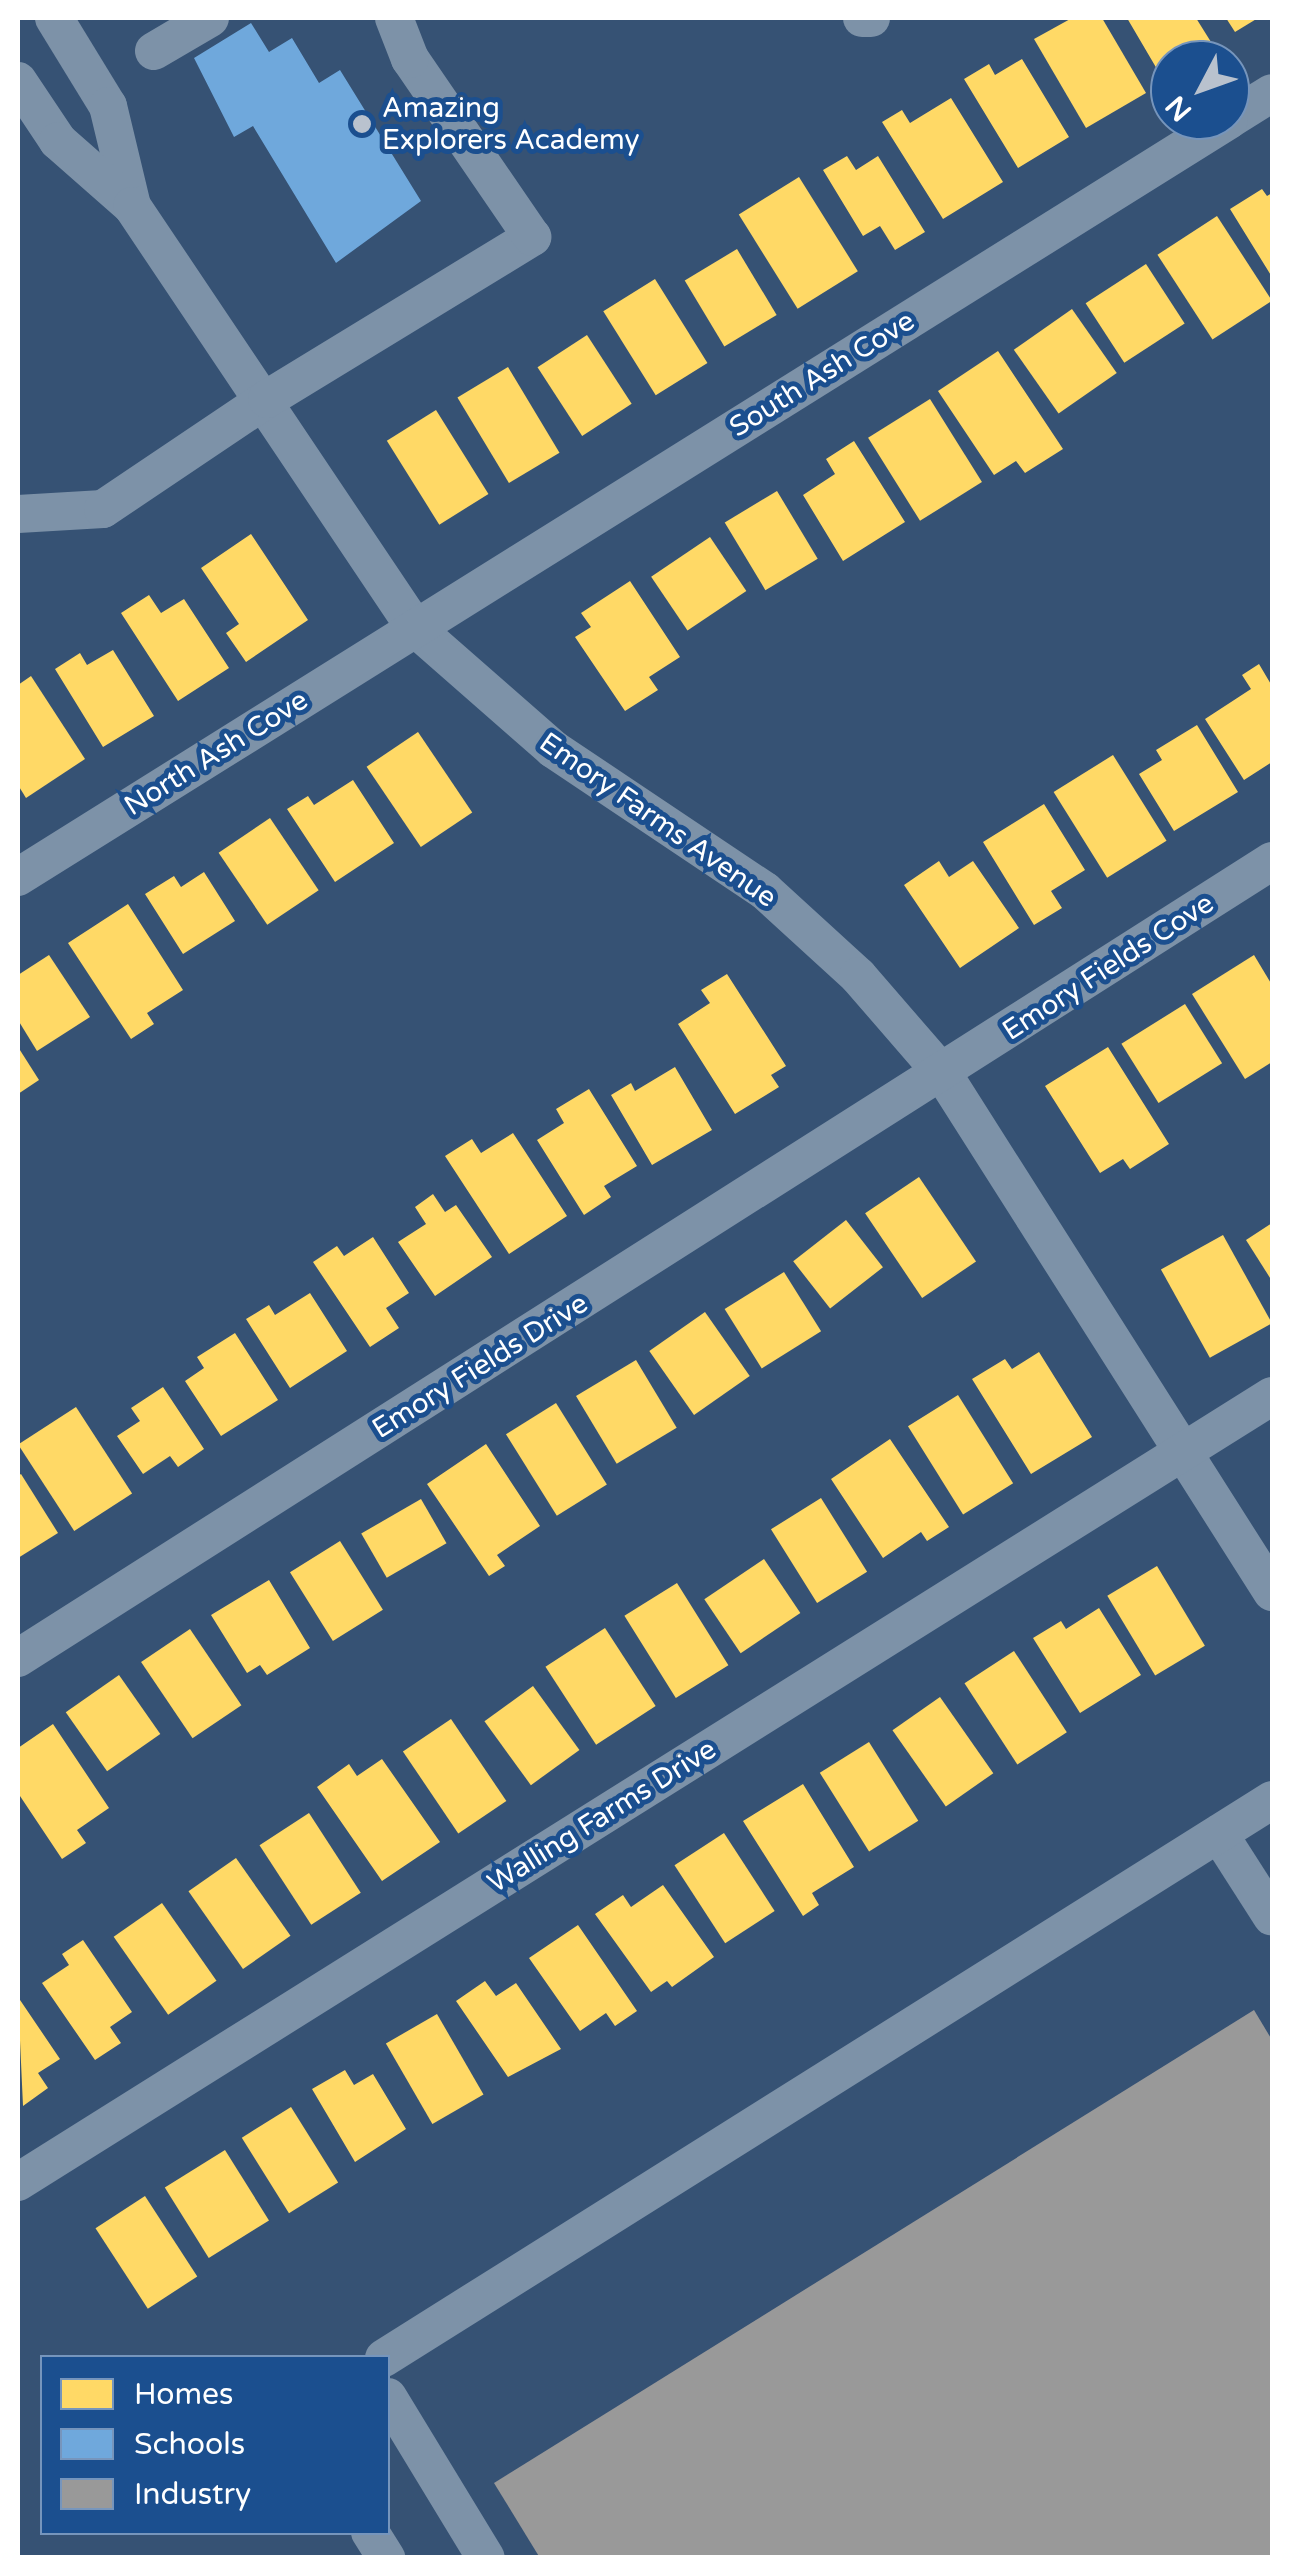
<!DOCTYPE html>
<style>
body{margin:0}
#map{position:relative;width:1290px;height:2575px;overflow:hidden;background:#365274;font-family:"Varela Round",sans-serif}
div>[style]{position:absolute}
.homes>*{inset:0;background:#ffd966;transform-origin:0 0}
.schools>*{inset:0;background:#6fa8dc}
.industry>*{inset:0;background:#999}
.minor>*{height:38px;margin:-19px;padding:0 19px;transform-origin:19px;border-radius:19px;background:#7d92a8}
.dots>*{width:28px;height:28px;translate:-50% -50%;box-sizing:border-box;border:5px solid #1b4f8f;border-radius:50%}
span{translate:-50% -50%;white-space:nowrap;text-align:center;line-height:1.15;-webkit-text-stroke:10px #1b4f8f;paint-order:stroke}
.poi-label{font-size:28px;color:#fff}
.left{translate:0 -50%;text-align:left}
.street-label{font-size:28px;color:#fff}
.frame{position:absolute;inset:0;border:20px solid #fff;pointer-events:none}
.legend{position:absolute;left:40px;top:2355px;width:350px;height:180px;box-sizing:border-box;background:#1b4f8f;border:2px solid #7695bc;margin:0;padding:12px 18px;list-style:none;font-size:30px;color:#fff}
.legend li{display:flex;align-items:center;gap:20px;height:50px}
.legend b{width:50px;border:2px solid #7695bc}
.north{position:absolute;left:1150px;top:40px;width:100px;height:100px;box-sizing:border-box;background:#1b4f8f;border:2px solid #7695bc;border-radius:50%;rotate:229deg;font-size:28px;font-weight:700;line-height:40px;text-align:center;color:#fff}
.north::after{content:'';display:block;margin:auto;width:35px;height:45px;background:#b9c2ce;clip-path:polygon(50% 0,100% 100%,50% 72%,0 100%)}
</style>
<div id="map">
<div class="homes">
<i style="clip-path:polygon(1072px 18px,1102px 18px,1146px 93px,1086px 128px,1034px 39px)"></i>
<i style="clip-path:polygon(1127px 18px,1196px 18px,1216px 50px,1199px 60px,1170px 60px,1170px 77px,1164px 81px)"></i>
<i style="clip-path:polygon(1226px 18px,1258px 18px,1235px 32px)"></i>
<i style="clip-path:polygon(1022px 59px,1069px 137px,1018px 168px,964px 79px,989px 64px,995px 75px)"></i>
<i style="clip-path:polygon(951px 98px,1003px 182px,943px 219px,882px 122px,902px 110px,910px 123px)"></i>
<i style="clip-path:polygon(847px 156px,856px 170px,878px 156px,925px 232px,895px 250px,880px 226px,863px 236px,823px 170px)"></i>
<i style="left:799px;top:177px;width:111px;height:71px;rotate:58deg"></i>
<i style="clip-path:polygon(1262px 189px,1267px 196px,1272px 193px,1272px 277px,1230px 209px)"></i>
<i style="left:1217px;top:216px;width:101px;height:71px;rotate:57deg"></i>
<i style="left:737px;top:249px;width:77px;height:61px;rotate:59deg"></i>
<i style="left:1146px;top:264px;width:71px;height:72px;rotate:57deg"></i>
<i style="left:655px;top:279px;width:99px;height:61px;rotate:58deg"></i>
<i style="left:1072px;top:309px;width:78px;height:71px;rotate:55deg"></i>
<i style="left:587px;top:335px;width:82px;height:59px;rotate:57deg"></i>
<i style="clip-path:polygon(998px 351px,1063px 449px,1025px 473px,1016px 461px,994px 475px,938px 391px)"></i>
<i style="left:508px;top:367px;width:100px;height:59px;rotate:59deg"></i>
<i style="left:930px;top:399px;width:98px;height:73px;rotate:58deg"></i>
<i style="left:436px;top:410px;width:99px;height:58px;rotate:58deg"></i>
<i style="clip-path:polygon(854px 441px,905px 522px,843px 561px,803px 495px,835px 474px,826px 459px)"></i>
<i style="left:777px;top:491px;width:79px;height:61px;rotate:59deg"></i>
<i style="clip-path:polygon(251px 534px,308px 620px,246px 662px,226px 633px,239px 624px,201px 568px)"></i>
<i style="left:710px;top:537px;width:65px;height:71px;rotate:56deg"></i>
<i style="clip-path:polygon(630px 581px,680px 657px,649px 677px,658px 690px,625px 711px,575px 637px,591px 627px,581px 613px)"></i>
<i style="clip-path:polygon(149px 595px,161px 613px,184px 599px,229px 668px,178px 701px,121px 613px)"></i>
<i style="clip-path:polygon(113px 650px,154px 716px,103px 747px,55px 669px,80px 653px,87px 665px)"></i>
<i style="clip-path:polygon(1259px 664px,1272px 686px,1272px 762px,1244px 780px,1205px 719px,1251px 689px,1242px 675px)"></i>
<i style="clip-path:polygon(31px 676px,85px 759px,26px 798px,18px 785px,18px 685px)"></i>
<i style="clip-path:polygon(1197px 725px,1238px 792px,1174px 831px,1139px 774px,1162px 760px,1156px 750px)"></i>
<i style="left:418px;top:732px;width:97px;height:62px;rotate:56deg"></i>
<i style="left:1113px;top:755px;width:101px;height:70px;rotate:58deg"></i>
<i style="clip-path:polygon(353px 780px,394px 843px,335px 882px,287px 809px,308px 796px,314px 805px)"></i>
<i style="clip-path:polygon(1044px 804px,1085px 870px,1051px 891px,1062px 908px,1034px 925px,983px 842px)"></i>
<i style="left:270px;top:818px;width:87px;height:62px;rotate:56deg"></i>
<i style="clip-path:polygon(939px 861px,949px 877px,973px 861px,1019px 928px,960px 968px,904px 885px)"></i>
<i style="clip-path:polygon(204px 872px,235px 921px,183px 954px,145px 894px,174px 876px,181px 887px)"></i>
<i style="clip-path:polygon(128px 904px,183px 990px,147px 1013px,154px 1024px,131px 1039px,68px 943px)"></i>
<i style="clip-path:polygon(49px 955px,90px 1017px,37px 1051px,18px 1020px,18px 975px)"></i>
<i style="clip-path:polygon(1254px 955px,1272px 985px,1272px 1062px,1245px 1079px,1192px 994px)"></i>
<i style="clip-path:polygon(727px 974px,786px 1066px,771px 1075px,779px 1087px,735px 1114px,678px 1024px,710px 1003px,701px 990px)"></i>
<i style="left:1185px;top:1004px;width:70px;height:75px;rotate:58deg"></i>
<i style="clip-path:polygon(18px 1047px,39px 1080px,18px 1094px)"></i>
<i style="clip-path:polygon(1108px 1047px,1169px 1144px,1130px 1169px,1123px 1159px,1100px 1173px,1045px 1086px)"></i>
<i style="clip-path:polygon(675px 1067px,712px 1130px,652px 1165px,611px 1095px,631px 1083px,635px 1091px)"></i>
<i style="clip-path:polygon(589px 1089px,637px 1166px,604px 1186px,611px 1197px,584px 1215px,537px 1140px,564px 1123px,556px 1109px)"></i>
<i style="clip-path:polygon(513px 1133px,567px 1216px,509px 1254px,445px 1156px,472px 1139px,481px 1153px)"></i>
<i style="left:919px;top:1177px;width:102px;height:65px;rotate:56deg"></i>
<i style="clip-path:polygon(433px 1194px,445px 1212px,456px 1205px,492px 1257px,435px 1296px,398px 1242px,426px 1224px,415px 1207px)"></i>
<i style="left:846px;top:1220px;width:60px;height:67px;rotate:52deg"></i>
<i style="clip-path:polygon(1272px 1223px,1272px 1281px,1246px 1240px)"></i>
<i style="left:1223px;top:1235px;width:101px;height:71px;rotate:61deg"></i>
<i style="clip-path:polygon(373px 1237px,409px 1293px,386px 1308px,399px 1328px,370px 1347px,313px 1262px,337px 1246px,344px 1256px)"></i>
<i style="left:784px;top:1272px;width:70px;height:70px;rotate:58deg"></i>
<i style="clip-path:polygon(310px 1293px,347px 1351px,290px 1388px,246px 1319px,269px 1305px,275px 1315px)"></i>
<i style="left:705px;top:1312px;width:78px;height:68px;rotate:55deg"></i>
<i style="clip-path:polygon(235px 1333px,278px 1400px,221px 1436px,185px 1381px,204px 1368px,197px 1357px)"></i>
<i style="clip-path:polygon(1039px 1352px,1092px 1437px,1031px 1474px,972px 1379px,1005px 1359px,1012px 1369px)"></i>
<i style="left:636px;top:1360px;width:79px;height:70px;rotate:59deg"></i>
<i style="clip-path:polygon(163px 1387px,204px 1449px,178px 1467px,170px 1456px,143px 1474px,117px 1436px,140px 1421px,131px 1408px)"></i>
<i style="left:958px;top:1395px;width:104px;height:59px;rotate:58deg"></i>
<i style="left:556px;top:1403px;width:96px;height:59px;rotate:58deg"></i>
<i style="left:76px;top:1407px;width:103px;height:69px;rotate:57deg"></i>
<i style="clip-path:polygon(890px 1439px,949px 1527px,927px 1541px,921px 1532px,883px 1558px,831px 1479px)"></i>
<i style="clip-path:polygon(486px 1444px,540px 1526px,497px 1555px,505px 1566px,489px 1576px,427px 1484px)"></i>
<i style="clip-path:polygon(21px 1474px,58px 1533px,18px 1558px,18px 1476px)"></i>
<i style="left:821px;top:1498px;width:87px;height:59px;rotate:58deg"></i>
<i style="left:421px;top:1499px;width:51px;height:69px;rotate:60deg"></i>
<i style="left:340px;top:1541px;width:81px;height:59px;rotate:58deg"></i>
<i style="left:764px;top:1559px;width:65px;height:72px;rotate:56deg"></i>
<i style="left:1157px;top:1566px;width:93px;height:58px;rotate:59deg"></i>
<i style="clip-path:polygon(269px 1580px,310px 1648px,267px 1675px,260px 1665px,247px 1673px,211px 1615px)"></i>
<i style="left:677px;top:1583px;width:97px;height:62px;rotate:58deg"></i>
<i style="clip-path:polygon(1099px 1608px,1141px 1675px,1080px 1713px,1033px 1638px,1061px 1621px,1066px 1629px)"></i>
<i style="left:605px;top:1628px;width:93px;height:71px;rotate:57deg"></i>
<i style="left:190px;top:1629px;width:92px;height:59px;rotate:56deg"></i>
<i style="left:1014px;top:1651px;width:97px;height:59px;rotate:57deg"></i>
<i style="left:119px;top:1675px;width:72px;height:65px;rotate:55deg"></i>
<i style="left:533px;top:1686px;width:79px;height:60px;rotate:54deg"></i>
<i style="left:940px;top:1697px;width:93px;height:58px;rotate:55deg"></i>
<i style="left:451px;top:1719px;width:99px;height:58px;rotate:56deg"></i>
<i style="clip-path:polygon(53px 1724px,109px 1808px,77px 1830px,86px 1843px,62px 1859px,18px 1793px,18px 1748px)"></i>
<i style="left:869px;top:1742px;width:93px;height:58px;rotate:58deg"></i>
<i style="clip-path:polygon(382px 1759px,440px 1842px,382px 1881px,317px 1787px,349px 1764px,357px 1776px)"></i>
<i style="clip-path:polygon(803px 1784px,854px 1867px,812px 1893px,819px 1905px,803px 1916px,743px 1821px)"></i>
<i style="left:309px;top:1813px;width:95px;height:59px;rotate:57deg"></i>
<i style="left:724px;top:1833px;width:93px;height:59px;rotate:57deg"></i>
<i style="left:236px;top:1858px;width:95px;height:58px;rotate:55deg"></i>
<i style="clip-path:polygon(663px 1885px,714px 1957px,672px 1987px,667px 1981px,651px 1992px,595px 1914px,623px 1895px,631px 1907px)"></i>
<i style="left:162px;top:1903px;width:95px;height:59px;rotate:55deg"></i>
<i style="clip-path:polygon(578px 1925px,637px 2011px,615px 2026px,606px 2013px,580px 2031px,529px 1958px)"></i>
<i style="clip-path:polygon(83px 1940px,132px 2012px,110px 2027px,121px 2043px,95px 2060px,42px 1983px,69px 1965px,62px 1954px)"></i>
<i style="clip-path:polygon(485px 1981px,496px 1996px,516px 1983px,561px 2049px,508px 2077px,456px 2001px)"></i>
<i style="clip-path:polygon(18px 1997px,60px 2059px,38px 2073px,48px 2088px,23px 2106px)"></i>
<i style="left:437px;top:2014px;width:93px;height:59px;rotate:60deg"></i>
<i style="clip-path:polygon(345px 2070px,354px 2085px,373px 2074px,406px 2129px,355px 2162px,312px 2089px)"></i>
<i style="left:291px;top:2107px;width:89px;height:58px;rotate:58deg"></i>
<i style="left:225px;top:2150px;width:83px;height:71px;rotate:58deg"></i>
<i style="left:145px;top:2196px;width:96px;height:59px;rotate:57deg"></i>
</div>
<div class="schools">
<i style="clip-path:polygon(251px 23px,269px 52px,292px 38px,319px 83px,340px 70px,421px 201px,336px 263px,253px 126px,234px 137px,194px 58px)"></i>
</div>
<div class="industry">
<i style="clip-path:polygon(1254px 2010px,1272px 2040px,1272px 2558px,540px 2558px,494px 2483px)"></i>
</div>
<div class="minor">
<i style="left:54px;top:18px;width:103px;rotate:58.5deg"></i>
<i style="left:108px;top:106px;width:103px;rotate:76.5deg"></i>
<i style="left:862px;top:18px;width:9px"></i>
<i style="left:154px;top:51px;width:65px;rotate:-30.5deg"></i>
<i style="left:18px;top:81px;width:72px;rotate:56.3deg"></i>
<i style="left:58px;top:141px;width:98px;rotate:41.3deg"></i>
<i style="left:132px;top:206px;width:508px;rotate:56.15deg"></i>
<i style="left:415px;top:628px;width:184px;rotate:41.2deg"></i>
<i style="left:553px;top:749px;width:255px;rotate:33.8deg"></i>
<i style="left:765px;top:891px;width:126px;rotate:42.4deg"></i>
<i style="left:858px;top:976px;width:130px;rotate:49.1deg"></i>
<i style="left:943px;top:1074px;width:614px;rotate:57.58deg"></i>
<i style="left:1230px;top:119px;width:49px;rotate:-31.8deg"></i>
<i style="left:18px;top:514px;width:85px;rotate:-3.4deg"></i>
<i style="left:103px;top:509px;width:197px;rotate:-33.9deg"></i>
<i style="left:267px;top:399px;width:311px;rotate:-31.4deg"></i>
<i style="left:532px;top:237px;width:216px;rotate:-124.4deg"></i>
<i style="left:410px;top:59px;width:44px;rotate:-111.3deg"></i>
<i style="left:18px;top:877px;width:1428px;rotate:-32.01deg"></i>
<i style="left:18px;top:1658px;width:1486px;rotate:-32.44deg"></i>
<i style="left:1219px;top:1834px;width:98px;rotate:57.4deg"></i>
<i style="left:18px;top:2182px;width:1480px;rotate:-32.08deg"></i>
<i style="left:384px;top:2358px;width:1049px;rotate:-32.14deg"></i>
<i style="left:388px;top:2397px;width:188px;rotate:58.7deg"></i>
<i style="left:370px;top:2532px;width:31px;rotate:58deg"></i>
</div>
<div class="dots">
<i style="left:362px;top:124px;background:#b9c2ce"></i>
</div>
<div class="poi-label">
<span class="left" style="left:382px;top:124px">Amazing<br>Explorers Academy</span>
</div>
<div class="street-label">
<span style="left:822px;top:374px;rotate:-32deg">South Ash Cove</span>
<span style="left:216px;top:753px;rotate:-32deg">North Ash Cove</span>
<span style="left:658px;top:820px;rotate:35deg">Emory Farms Avenue</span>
<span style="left:1108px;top:967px;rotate:-33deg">Emory Fields Cove</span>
<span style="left:480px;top:1366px;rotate:-32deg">Emory Fields Drive</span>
<span style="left:602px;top:1816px;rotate:-32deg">Walling Farms Drive</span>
</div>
<div class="frame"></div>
<ul class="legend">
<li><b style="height:28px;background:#ffd966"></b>Homes</li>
<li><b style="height:28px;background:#6fa8dc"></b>Schools</li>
<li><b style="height:28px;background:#999"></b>Industry</li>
</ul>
<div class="north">N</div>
</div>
